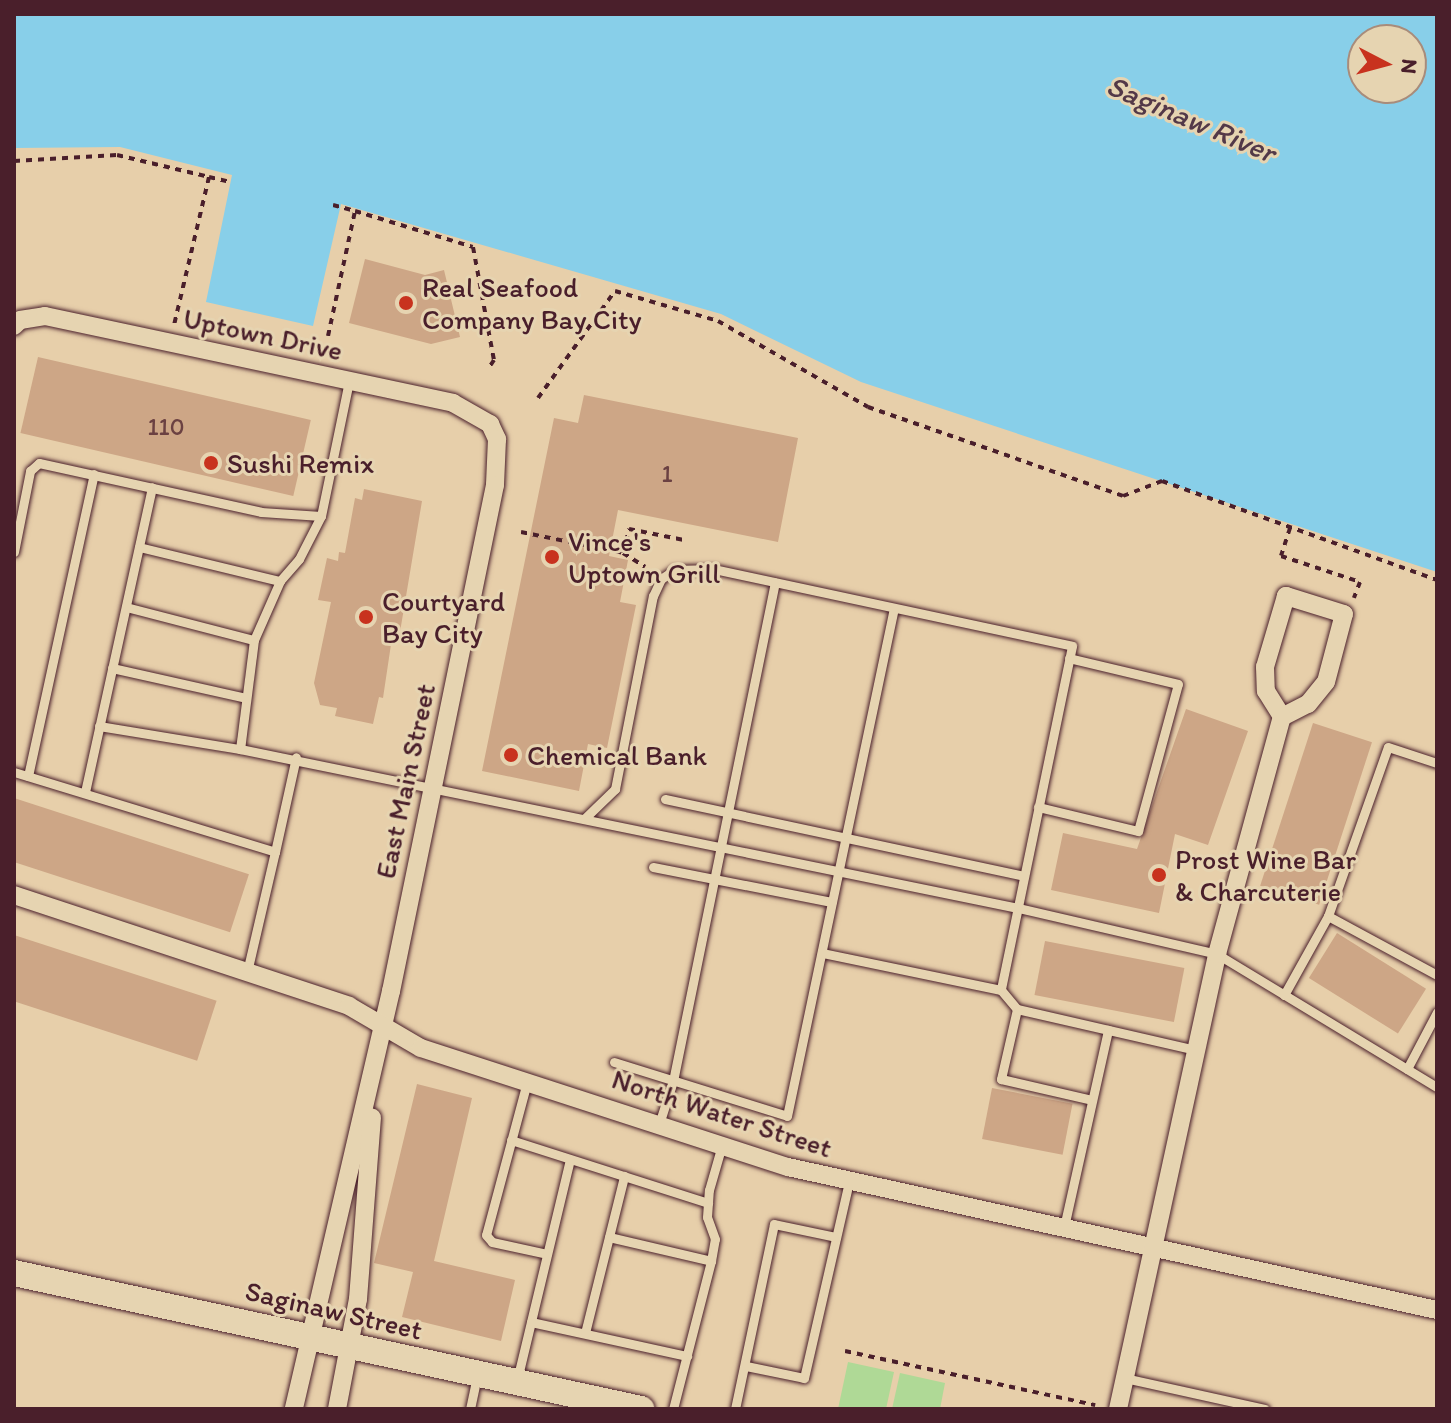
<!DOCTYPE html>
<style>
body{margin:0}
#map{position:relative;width:1451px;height:1423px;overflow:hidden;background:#e7cfaa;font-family:Itim,sans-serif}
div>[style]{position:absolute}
.green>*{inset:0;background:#afd996}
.water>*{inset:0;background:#88cfe9}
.building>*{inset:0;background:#cda686;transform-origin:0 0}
.path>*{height:4px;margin-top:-2px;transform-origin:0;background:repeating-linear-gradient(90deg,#4a1f2b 0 6px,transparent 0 12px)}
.roads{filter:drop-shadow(0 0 2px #4a1f2b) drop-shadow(0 0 2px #4a1f2b)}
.lane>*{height:9px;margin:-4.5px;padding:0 4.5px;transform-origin:4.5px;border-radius:4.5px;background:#e6d4b1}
.street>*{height:18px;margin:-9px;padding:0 9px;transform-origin:9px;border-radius:9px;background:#e6d4b1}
.secondary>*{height:26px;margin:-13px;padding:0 13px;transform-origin:13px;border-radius:13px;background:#e6d4b1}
.dots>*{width:22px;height:22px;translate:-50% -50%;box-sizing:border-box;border:4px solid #e6d4b1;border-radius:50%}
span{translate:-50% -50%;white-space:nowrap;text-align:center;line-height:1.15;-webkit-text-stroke:6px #e6d4b1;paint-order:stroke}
.number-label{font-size:24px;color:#6b4142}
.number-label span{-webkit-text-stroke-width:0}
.poi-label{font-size:28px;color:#4a1f2b}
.left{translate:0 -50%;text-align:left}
.street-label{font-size:28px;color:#4a1f2b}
.water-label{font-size:30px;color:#533948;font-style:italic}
.frame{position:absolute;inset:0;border:16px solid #4a1f2b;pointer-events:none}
.north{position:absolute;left:1347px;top:24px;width:80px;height:80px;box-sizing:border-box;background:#e6d4b1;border:2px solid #a88c7b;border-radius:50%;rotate:96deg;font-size:22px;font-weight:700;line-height:32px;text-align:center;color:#4a1f2b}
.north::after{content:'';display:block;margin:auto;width:28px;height:36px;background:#c8321e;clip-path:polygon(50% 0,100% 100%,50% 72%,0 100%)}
</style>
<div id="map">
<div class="green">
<i style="clip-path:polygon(848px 1362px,894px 1372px,886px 1409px,838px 1409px)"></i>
<i style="clip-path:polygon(900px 1373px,945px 1383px,940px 1409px,892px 1409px)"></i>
</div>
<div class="water">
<i style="clip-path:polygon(evenodd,14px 14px,1437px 14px,1437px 572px,861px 382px,721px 314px,341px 204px,313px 326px,206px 302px,232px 175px,120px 147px,14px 148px,14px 14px,1363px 40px,1411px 40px,1411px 88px,1363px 88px,1363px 40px)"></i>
</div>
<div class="building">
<i style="clip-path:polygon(365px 259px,425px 275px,444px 270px,460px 337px,431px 344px,349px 323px)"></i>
<i style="left:38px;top:357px;width:280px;height:78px;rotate:13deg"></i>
<i style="clip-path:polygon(584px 395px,798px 438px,778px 542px,618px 510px,609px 556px,628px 560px,620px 602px,636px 605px,607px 748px,588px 744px,579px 791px,482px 771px,554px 418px,578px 423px)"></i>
<i style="clip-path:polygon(364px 489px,422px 501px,400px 632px,393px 631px,383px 698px,379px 697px,373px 724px,335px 716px,337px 708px,320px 705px,314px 683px,331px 602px,318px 600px,327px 558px,338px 561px,339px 552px,345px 553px,355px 498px,362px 500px)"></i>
<i style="clip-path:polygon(1186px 709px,1248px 731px,1208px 845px,1175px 834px,1159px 913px,1051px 890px,1063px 833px,1137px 849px)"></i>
<i style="left:1313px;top:723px;width:62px;height:171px;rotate:18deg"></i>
<i style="left:14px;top:798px;width:247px;height:61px;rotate:18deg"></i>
<i style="left:1337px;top:933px;width:105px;height:53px;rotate:32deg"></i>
<i style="left:14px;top:935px;width:213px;height:63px;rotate:18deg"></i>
<i style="left:1045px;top:941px;width:142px;height:55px;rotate:11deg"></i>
<i style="clip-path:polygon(417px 1084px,472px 1098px,434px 1261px,515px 1280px,501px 1341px,402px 1317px,413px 1272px,374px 1263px)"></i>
<i style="left:992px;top:1088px;width:82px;height:52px;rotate:11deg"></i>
</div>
<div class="path">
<i style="left:14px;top:161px;width:103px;rotate:-3.3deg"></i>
<i style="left:117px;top:155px;width:95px;rotate:13.4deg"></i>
<i style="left:209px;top:177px;width:152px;rotate:103.3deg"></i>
<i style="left:209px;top:177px;width:22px;rotate:13deg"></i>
<i style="left:333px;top:205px;width:23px;rotate:15deg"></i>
<i style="left:328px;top:336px;width:128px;rotate:-77.8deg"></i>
<i style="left:355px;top:211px;width:123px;rotate:17deg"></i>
<i style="left:473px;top:247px;width:115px;rotate:79.5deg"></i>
<i style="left:494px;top:360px;width:11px;rotate:124deg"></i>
<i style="left:538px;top:398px;width:132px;rotate:-54.3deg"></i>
<i style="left:615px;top:291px;width:107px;rotate:16.2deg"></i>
<i style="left:718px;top:321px;width:173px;rotate:29.8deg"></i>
<i style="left:868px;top:407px;width:270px;rotate:19.2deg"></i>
<i style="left:1123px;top:496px;width:42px;rotate:-21deg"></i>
<i style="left:1162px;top:481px;width:292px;rotate:19.8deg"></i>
<i style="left:1290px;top:528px;width:29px;rotate:108deg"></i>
<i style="left:1281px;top:556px;width:83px;rotate:18.2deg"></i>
<i style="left:1360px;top:582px;width:17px;rotate:111deg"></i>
<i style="left:521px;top:532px;width:104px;rotate:11.6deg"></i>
<i style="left:623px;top:553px;width:26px;rotate:32deg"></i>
<i style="left:623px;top:553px;width:25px;rotate:-76deg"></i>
<i style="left:629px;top:529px;width:56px;rotate:11.3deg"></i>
<i style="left:845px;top:1351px;width:256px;rotate:12.2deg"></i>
</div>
<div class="roads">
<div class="lane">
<i style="left:349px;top:381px;width:138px;rotate:101.7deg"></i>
<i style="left:321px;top:516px;width:48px;rotate:117.1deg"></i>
<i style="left:299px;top:559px;width:29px;rotate:131deg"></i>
<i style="left:280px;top:581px;width:64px;rotate:113.8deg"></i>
<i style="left:254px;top:640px;width:110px;rotate:97.3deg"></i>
<i style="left:240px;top:749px;width:794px;rotate:11.55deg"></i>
<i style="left:1018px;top:908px;width:204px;rotate:13deg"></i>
<i style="left:1217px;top:954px;width:257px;rotate:31.2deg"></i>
<i style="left:139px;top:547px;width:145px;rotate:13.6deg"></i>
<i style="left:14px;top:552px;width:83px;rotate:-78.8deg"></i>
<i style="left:30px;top:471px;width:12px;rotate:-42deg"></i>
<i style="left:39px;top:463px;width:227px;rotate:12.4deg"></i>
<i style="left:261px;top:512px;width:60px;rotate:3.8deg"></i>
<i style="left:126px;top:607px;width:132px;rotate:14.5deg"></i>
<i style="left:112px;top:668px;width:137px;rotate:12.6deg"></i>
<i style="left:99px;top:726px;width:143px;rotate:9.3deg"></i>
<i style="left:14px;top:772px;width:273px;rotate:17deg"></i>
<i style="left:275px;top:852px;width:97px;rotate:-77.5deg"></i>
<i style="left:28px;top:776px;width:309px;rotate:-77.7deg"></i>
<i style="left:85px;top:792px;width:312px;rotate:-77.6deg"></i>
<i style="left:665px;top:799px;width:367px;rotate:12.1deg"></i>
<i style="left:1038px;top:807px;width:103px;rotate:13.5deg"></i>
<i style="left:1138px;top:831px;width:152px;rotate:-74.8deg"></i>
<i style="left:1178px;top:684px;width:112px;rotate:-166.6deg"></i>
<i style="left:585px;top:818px;width:42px;rotate:-44deg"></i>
<i style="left:615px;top:789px;width:197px;rotate:-78.9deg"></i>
<i style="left:653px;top:596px;width:19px;rotate:-65deg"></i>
<i style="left:661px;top:579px;width:16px;rotate:-35deg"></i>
<i style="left:674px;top:570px;width:40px;rotate:-1.4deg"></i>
<i style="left:714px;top:569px;width:366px;rotate:12.1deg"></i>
<i style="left:1072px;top:646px;width:351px;rotate:101.7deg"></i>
<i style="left:1001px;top:990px;width:183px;rotate:-168.3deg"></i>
<i style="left:653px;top:867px;width:182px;rotate:11.1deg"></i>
<i style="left:1328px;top:916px;width:124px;rotate:28.4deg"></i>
<i style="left:247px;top:972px;width:123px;rotate:-76.9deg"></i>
<i style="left:1001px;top:990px;width:25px;rotate:50deg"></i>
<i style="left:1017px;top:1009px;width:184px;rotate:12.9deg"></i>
<i style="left:1284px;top:995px;width:90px;rotate:-60.9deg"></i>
<i style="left:1328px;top:916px;width:179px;rotate:-70.5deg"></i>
<i style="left:1388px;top:747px;width:52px;rotate:18.1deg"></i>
<i style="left:1017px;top:1009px;width:72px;rotate:102.9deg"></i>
<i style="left:1001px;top:1079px;width:93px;rotate:13deg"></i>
<i style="left:614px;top:1062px;width:181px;rotate:17.3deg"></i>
<i style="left:787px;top:1116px;width:519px;rotate:-78.11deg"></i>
<i style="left:1407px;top:1069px;width:64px;rotate:-62.2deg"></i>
<i style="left:527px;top:1082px;width:158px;rotate:105deg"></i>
<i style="left:486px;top:1235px;width:9px;rotate:49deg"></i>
<i style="left:492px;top:1242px;width:56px;rotate:12.3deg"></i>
<i style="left:659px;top:1124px;width:45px;rotate:-72deg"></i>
<i style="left:673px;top:1081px;width:509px;rotate:-78.45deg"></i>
<i style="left:511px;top:1140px;width:207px;rotate:17.7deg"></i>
<i style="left:1064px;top:1227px;width:202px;rotate:-77.4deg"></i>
<i style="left:609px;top:1237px;width:105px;rotate:13.2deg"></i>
<i style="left:531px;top:1322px;width:160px;rotate:12.3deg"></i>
<i style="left:585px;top:1333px;width:162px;rotate:-76deg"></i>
<i style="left:746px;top:1366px;width:59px;rotate:11.7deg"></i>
<i style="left:804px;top:1378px;width:202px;rotate:-77.1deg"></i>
<i style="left:1125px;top:1378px;width:143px;rotate:12.5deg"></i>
<i style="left:517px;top:1380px;width:227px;rotate:-76.5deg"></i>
<i style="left:470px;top:1409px;width:35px;rotate:-78deg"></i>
<i style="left:673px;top:1409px;width:153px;rotate:-75.6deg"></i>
<i style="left:711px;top:1261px;width:22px;rotate:-80deg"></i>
<i style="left:715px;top:1239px;width:23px;rotate:-110deg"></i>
<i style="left:707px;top:1217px;width:27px;rotate:-86deg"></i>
<i style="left:709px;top:1190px;width:47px;rotate:-73.9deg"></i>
<i style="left:735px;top:1409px;width:189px;rotate:-78.1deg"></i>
<i style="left:774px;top:1224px;width:63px;rotate:11.8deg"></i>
</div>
<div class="street">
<i style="left:14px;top:326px;width:8px;rotate:-45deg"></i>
<i style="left:20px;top:320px;width:25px;rotate:-9deg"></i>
<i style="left:45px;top:316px;width:417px;rotate:12deg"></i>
<i style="left:453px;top:403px;width:43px;rotate:29.6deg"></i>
<i style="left:490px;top:424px;width:17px;rotate:65deg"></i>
<i style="left:497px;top:439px;width:46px;rotate:92.5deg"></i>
<i style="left:495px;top:485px;width:517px;rotate:101.61deg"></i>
<i style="left:391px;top:991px;width:429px;rotate:103.1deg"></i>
<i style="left:14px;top:895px;width:353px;rotate:18.3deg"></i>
<i style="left:349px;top:1006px;width:83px;rotate:30.3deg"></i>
<i style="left:421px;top:1048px;width:386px;rotate:18deg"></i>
<i style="left:788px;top:1167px;width:665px;rotate:12.43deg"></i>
<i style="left:337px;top:1409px;width:112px;rotate:-79.2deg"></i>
<i style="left:358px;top:1299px;width:182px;rotate:-85.6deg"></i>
<i style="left:1118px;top:1409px;width:466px;rotate:-77.7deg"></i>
<i style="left:1217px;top:954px;width:246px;rotate:-74.7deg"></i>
<i style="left:1282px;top:717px;width:29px;rotate:-27deg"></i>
<i style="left:1308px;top:704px;width:28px;rotate:-51deg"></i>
<i style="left:1326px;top:682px;width:70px;rotate:-75.2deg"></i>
<i style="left:1344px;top:614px;width:61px;rotate:-162.8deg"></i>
<i style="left:1286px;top:596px;width:74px;rotate:106.5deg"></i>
<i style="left:1265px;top:667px;width:24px;rotate:88deg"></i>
<i style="left:1266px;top:691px;width:31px;rotate:58deg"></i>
</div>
<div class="secondary">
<i style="left:14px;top:1273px;width:642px;rotate:12.24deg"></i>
</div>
</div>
<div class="dots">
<i style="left:406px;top:303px;background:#c8321e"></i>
<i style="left:211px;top:463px;background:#c8321e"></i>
<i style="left:552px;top:557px;background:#c8321e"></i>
<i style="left:366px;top:617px;background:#c8321e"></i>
<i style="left:511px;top:755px;background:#c8321e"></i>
<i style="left:1159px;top:875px;background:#c8321e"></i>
</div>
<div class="number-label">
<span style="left:166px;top:427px">110</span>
<span style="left:667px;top:474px">1</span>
</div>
<div class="poi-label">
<span class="left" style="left:422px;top:303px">Real Seafood<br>Company Bay City</span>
<span class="left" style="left:227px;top:463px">Sushi Remix</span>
<span class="left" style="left:568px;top:557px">Vince's<br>Uptown Grill</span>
<span class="left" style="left:382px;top:617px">Courtyard<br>Bay City</span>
<span class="left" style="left:527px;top:755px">Chemical Bank</span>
<span class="left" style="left:1175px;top:875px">Prost Wine Bar<br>&amp; Charcuterie</span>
</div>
<div class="street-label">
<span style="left:263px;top:334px;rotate:12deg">Uptown Drive</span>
<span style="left:405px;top:781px;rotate:-78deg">East Main Street</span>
<span style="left:722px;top:1113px;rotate:18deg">North Water Street</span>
<span style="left:334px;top:1310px;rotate:13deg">Saginaw Street</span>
</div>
<div class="water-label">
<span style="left:1191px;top:119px;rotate:23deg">Saginaw River</span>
</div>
<div class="frame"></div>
<div class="north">N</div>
</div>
